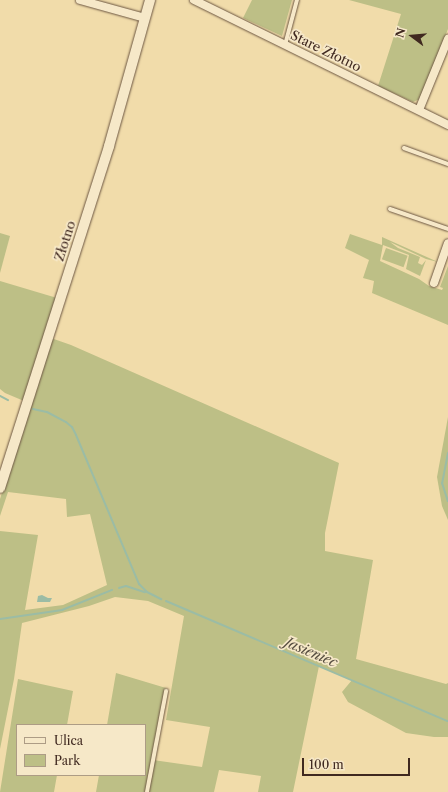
<!DOCTYPE html>
<meta charset="utf-8">
<style>
body{margin:0}
#map{position:relative;width:448px;height:792px;overflow:hidden;background:#f1dcaa;font-family:"Libre Caslon Text",serif}
div>[style]{position:absolute}
.green>*{inset:0;background:#bdbf86;transform-origin:0 0}
.water>*{inset:0;background:#9bbca5}
.stream>*{height:2px;margin:-1px;padding:0 1px;transform-origin:1px;border-radius:1px;background:#9bbca5}
.roads{filter:drop-shadow(0 0 1px #6c5642) drop-shadow(0 0 1px #6c5642)}
.service>*{height:4px;margin:-2px;padding:0 2px;transform-origin:2px;border-radius:2px;background:#f6e8c8}
.minor>*{height:8px;margin:-4px;padding:0 4px;transform-origin:4px;border-radius:4px;background:#f6e8c8}
.tertiary>*{height:10px;margin:-5px;padding:0 5px;transform-origin:5px;border-radius:5px;background:#f6e8c8}
span{translate:-50% -50%;white-space:nowrap;text-align:center;line-height:1.15;-webkit-text-stroke:3.5px #f6e8c8;paint-order:stroke}
.street-label{font-size:13px;color:#402920}
.water-label{font-size:14px;color:#574e41;font-style:italic}
.legend{position:absolute;left:16px;top:724px;width:130px;height:52px;box-sizing:border-box;background:#f6e8c8;border:1px solid #ad9c85;margin:0;padding:5px 7px;list-style:none;font-size:12px;color:#402920}
.legend li{display:flex;align-items:center;gap:8px;height:20px}
.legend b{width:20px;border:1px solid #ad9c85}
.north{position:absolute;left:392px;top:16px;width:40px;height:40px;-webkit-text-stroke:3px #f6e8c8;paint-order:stroke;rotate:286deg;font-size:11px;font-weight:700;line-height:16px;text-align:center;color:#402920}
.north::after{content:'';display:block;margin:auto;width:14px;height:18px;background:#402920;clip-path:polygon(50% 0,100% 100%,50% 72%,0 100%)}
.scale{position:absolute;left:302px;top:758px;width:108px;height:18px;box-sizing:border-box;border:2px solid #402920;border-top:0;padding-left:5px;font-size:12px;line-height:14px;white-space:nowrap;color:#402920;-webkit-text-stroke:3px #f6e8c8;paint-order:stroke}
</style>
<div id="map">
<div class="green">
<i style="clip-path:polygon(252px 0,292px 0,282px 36px,243px 18px)"></i>
<i style="clip-path:polygon(349px 0,448px 0,448px 29px,420px 99px,413px 102px,378px 86px,401px 14px)"></i>
<i style="clip-path:polygon(0 233px,10px 236px,0 273px)"></i>
<i style="clip-path:polygon(350px 234px,382px 245px,382px 237px,438px 262px,426px 259px,390px 242px,398px 248px,420px 257px,418px 263px,422px 265px,426px 260px,420px 276px,406px 269px,409px 255px,383px 245px,380px 261px,419px 279px,429px 286px,442px 290px,443px 288px,440px 287px,448px 266px,448px 325px,372px 293px,374px 281px,363px 278px,369px 260px,345px 248px)"></i>
<i style="left:386px;top:248px;width:23px;height:12px;rotate:20deg"></i>
<i style="clip-path:polygon(0 281px,57px 298px,24px 401px,5px 393px,0 389px)"></i>
<i style="clip-path:polygon(51px 338px,71px 345px,339px 463px,325px 533px,325px 551px,373px 560px,356px 659px,446px 684px,448px 683px,448px 737px,434px 737px,406px 733px,348px 702px,342px 692px,352px 680px,319px 666px,293px 792px,258px 792px,261px 776px,219px 770px,214px 792px,96px 792px,99px 775px,145px 775px,145px 725px,107px 725px,116px 673px,166px 688px,153px 760px,202px 767px,210px 727px,166px 720px,184px 616px,148px 601px,115px 597px,89px 606px,22px 623px,14px 679px,0 749px,0 531px,38px 535px,25px 610px,63px 605px,107px 585px,90px 514px,67px 517px,66px 499px,8px 492px,0 516px,0 499px)"></i>
<i style="clip-path:polygon(448px 417px,448px 520px,442px 506px,437px 477px)"></i>
<i style="clip-path:polygon(18px 679px,73px 691px,67px 725px,17px 725px,17px 775px,57px 775px,54px 792px,0 792px)"></i>
</div>
<div class="water">
<i style="clip-path:polygon(42px 595px,48px 598px,52px 598px,50px 602px,37px 602px,38px 596px)"></i>
</div>
<div class="stream">
<i style="left:0;top:396px;width:9px;rotate:27deg"></i>
<i style="left:33px;top:409px;width:14px;rotate:12deg"></i>
<i style="left:47px;top:412px;width:21px;rotate:28deg"></i>
<i style="left:66px;top:422px;width:8px;rotate:40deg"></i>
<i style="left:72px;top:427px;width:9px;rotate:63deg"></i>
<i style="left:76px;top:435px;width:162px;rotate:67.1deg"></i>
<i style="left:139px;top:584px;width:11px;rotate:45deg"></i>
<i style="left:147px;top:592px;width:16px;rotate:27deg"></i>
<i style="left:448px;top:453px;width:31px;rotate:101deg"></i>
<i style="left:442px;top:483px;width:19px;rotate:72deg"></i>
<i style="left:119px;top:588px;width:7px;rotate:-16deg"></i>
<i style="left:126px;top:586px;width:20px;rotate:18deg"></i>
<i style="left:166px;top:601px;width:306px;rotate:23.1deg"></i>
<i style="left:0;top:619px;width:63px;rotate:-8.3deg"></i>
<i style="left:62px;top:610px;width:54px;rotate:-21.8deg"></i>
</div>
<div class="roads">
<div class="service">
<i style="left:285px;top:45px;width:47px;rotate:-75.1deg"></i>
<i style="left:404px;top:148px;width:47px;rotate:20deg"></i>
<i style="left:390px;top:209px;width:61px;rotate:19deg"></i>
<i style="left:147px;top:792px;width:103px;rotate:-79.3deg"></i>
</div>
<div class="minor">
<i style="left:80px;top:0;width:67px;rotate:15.5deg"></i>
<i style="left:194px;top:0;width:283px;rotate:26.2deg"></i>
<i style="left:419px;top:110px;width:77px;rotate:-67.8deg"></i>
<i style="left:434px;top:283px;width:42px;rotate:-70.7deg"></i>
</div>
<div class="tertiary">
<i style="left:0;top:488px;width:359px;rotate:-72.3deg"></i>
<i style="left:109px;top:146px;width:152px;rotate:-74.3deg"></i>
</div>
</div>
<div class="street-label">
<span style="left:326px;top:51px;rotate:26deg">Stare Złotno</span>
<span style="left:65px;top:241px;rotate:-72deg">Złotno</span>
</div>
<div class="water-label">
<span style="left:311px;top:652px;rotate:23deg">Jasieniec</span>
</div>
<ul class="legend">
<li><b style="height:5px;background:#f6e8c8"></b>Ulica</li>
<li><b style="height:11px;background:#bdbf86"></b>Park</li>
</ul>
<div class="north">N</div>
<div class="scale">100 m</div>
</div>
